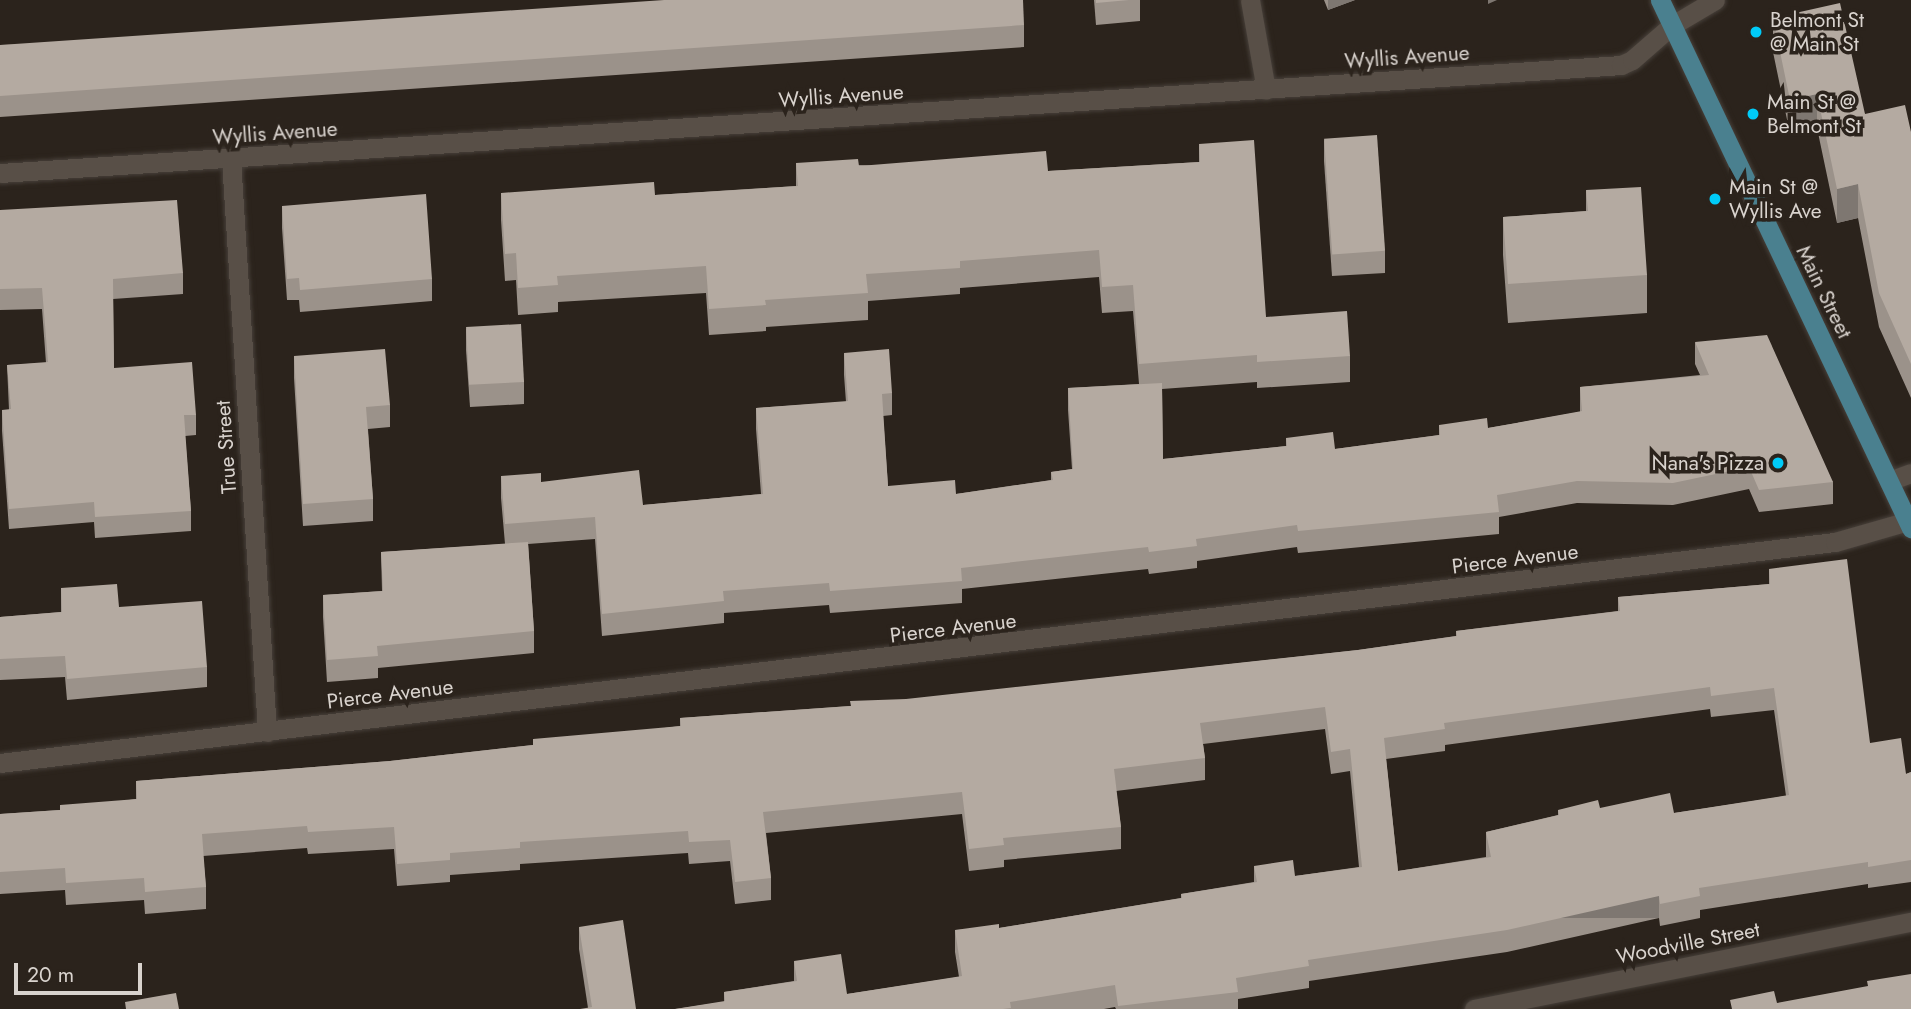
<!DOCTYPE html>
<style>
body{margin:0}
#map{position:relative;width:1911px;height:1009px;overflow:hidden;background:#2b231c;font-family:Jost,sans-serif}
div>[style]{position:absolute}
.roads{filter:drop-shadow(0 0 2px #47403a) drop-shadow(0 0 2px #47403a)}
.minor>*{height:19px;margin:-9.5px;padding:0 9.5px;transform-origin:9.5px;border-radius:9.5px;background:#584f47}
.tertiary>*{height:19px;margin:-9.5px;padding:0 9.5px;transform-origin:9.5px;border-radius:9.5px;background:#584f47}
.primary>*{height:19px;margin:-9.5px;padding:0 9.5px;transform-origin:9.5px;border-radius:9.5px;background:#4a808f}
.wall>*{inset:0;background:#9b928a}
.shaded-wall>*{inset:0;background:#7e7771;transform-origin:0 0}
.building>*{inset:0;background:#b4aaa1;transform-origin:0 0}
.dots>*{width:19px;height:19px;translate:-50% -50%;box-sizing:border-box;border:4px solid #2b231c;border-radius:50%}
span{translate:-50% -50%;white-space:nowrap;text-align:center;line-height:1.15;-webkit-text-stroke:7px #2b231c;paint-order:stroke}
.poi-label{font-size:21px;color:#d9d3ce}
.left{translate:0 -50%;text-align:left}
.right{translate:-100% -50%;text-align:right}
.street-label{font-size:21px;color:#d9d3ce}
.scale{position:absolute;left:14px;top:963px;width:128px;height:32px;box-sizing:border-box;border:4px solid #d9d3ce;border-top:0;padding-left:9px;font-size:21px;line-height:24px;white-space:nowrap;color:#d9d3ce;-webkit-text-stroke:5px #2b231c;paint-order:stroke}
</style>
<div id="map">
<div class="roads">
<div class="minor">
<i style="left:1250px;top:0;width:91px;rotate:79.9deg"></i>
<i style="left:231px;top:159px;width:574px;rotate:86.4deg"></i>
<i style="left:0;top:173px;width:1625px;rotate:-3.81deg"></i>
<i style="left:1621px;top:65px;width:12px;rotate:-24deg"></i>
<i style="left:1632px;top:60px;width:52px;rotate:-41.1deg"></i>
<i style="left:1889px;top:481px;width:23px;rotate:-20deg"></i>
<i style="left:1474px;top:1009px;width:446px;rotate:-11.3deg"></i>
</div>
<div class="tertiary">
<i style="left:1671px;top:26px;width:51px;rotate:-30.6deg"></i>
<i style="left:0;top:763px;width:1848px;rotate:-6.87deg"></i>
<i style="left:1835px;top:542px;width:76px;rotate:-16deg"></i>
</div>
<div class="primary">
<i style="left:1660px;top:0;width:585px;rotate:64.57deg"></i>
</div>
</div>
<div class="wall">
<i style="clip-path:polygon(1094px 0,1140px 0,1140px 21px,1096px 25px)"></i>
<i style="clip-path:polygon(1324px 0,1355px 0,1328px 10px)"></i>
<i style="clip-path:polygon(1773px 18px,1865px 114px,1911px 132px,1911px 398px,1879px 327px,1858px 218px,1837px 223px,1817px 128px,1790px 134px,1773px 52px)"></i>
<i style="clip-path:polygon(1024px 25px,1024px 47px,0 117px,0 45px)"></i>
<i style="clip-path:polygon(1324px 139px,1385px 251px,1385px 273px,1332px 276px,1324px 161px)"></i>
<i style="clip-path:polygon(1199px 144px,1266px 317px,1350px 356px,1350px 382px,1257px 388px,1257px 382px,1162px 389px,1163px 459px,1286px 446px,1286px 438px,1335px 449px,1439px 435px,1439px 425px,1488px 428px,1580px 412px,1580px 387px,1700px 375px,1695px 364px,1695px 342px,1833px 482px,1833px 504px,1759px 512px,1749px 489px,1673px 505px,1577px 503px,1499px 517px,1499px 534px,1298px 553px,1297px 547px,1197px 561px,1197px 568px,1149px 574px,1148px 569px,962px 589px,962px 603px,830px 613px,829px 605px,724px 613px,724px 623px,602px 636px,595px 539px,528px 544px,534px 631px,534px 653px,378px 668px,378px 678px,327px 682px,323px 617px,323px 595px,382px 591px,381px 552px,505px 544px,501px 498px,501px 476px,541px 482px,643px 505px,761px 494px,756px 429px,756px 408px,846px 402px,844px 375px,844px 353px,892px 393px,892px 415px,883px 416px,888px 486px,956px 494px,1051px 480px,1051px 472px,1072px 469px,1068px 410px,1068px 388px,1139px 384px,1133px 311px,1102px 313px,1099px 277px,960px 288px,960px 294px,868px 301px,868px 320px,766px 327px,766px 331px,709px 335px,706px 293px,558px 302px,558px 312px,518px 315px,516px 280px,505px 281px,501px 220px,501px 193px,655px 195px,796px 186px,796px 163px,1048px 171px,1199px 162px)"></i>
<i style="clip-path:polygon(1586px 190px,1647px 275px,1647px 313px,1508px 323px,1503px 255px,1503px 217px,1586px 211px)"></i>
<i style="clip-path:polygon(282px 206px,432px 279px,432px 301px,300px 312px,299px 300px,287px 300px,282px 228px)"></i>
<i style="clip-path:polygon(0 210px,183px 273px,183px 294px,113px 299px,114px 368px,196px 415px,196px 435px,185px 436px,191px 511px,191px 531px,95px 538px,94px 522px,9px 529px,2px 431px,2px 410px,9px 410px,7px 365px,46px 363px,42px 309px,0 310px)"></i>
<i style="clip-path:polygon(466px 328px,524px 382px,524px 404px,470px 407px,466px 350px)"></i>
<i style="clip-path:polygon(294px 356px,390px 405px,390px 427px,368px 429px,373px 499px,373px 521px,303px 526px,294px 378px)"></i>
<i style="clip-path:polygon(evenodd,1769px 569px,1870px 743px,1906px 774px,1911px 772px,1911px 882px,1868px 888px,1868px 884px,1700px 910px,1700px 918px,1660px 926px,1659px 918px,1507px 952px,1309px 981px,1309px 988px,1238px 999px,1238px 1009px,1116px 1009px,1115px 1007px,1104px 1009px,675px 1009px,724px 1002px,724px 992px,794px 981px,794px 961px,847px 994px,959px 977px,955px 952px,955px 930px,999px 928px,1181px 898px,1181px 894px,1254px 882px,1254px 866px,1295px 876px,1359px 867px,1350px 771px,1331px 774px,1325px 729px,1203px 744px,1205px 758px,1205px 780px,1116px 791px,1121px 827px,1121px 849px,1004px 860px,1004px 867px,969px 871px,962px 814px,766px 833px,771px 878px,771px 900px,735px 904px,730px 861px,689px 864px,688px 853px,520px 864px,520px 870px,450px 875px,450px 882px,397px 886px,394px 849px,308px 854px,307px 848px,203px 856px,206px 887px,206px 909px,145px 914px,144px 900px,66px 905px,65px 890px,0 894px,0 814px,60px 810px,136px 799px,136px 781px,390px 761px,533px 745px,680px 726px,680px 718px,850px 706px,1358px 650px,1456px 636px,1456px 631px,1618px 611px,1618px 597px,1769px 584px,1769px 569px,1710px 709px,1711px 717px,1774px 710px,1786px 796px,1674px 813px,1600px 808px,1558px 810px,1558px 815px,1486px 832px,1486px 857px,1398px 871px,1386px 759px,1445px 751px,1445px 745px,1710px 709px)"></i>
<i style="clip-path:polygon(61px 588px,119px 607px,207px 667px,207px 687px,67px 700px,65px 677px,0 680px,0 617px,61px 612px)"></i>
<i style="clip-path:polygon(579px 927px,636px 1009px,588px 1008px,579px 949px)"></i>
</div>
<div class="shaded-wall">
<i style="clip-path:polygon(1328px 0,1355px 0,1328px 10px)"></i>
<i style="clip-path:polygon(1488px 0,1497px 0,1488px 4px)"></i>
<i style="clip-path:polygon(1817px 94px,1817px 128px,1790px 134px,1790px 100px)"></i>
<i style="clip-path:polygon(1858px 184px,1858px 218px,1837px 223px,1837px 189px)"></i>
<i style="left:1659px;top:896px;width:22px;height:156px;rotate:90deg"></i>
</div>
<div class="building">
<i style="clip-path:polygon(664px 0,1023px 0,1024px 25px,0 96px,0 45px)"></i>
<i style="clip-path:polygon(1096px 0,1129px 0,1096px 3px)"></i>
<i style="clip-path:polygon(1840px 3px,1865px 114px,1905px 105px,1911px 132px,1911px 364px,1879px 293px,1858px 184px,1837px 189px,1817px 94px,1790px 100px,1773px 18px)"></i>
<i style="left:1377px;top:135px;width:116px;height:53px;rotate:86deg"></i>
<i style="clip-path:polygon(1254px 140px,1266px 317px,1347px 311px,1350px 356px,1257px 362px,1257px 355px,1139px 364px,1133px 285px,1102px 287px,1099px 250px,960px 261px,960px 268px,866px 274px,868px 293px,765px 300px,766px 305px,709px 309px,706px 266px,557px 276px,558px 285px,518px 288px,516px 253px,505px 254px,501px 193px,654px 182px,655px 195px,798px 186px,796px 163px,858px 159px,859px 166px,1046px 151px,1048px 171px,1200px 162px,1199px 144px)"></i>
<i style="clip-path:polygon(1641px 187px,1647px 275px,1508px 284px,1503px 217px,1588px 211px,1586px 190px)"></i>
<i style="clip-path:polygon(426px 194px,432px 279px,300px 290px,299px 278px,287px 279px,282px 206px)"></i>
<i style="clip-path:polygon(177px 200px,183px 273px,113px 279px,114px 368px,192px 362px,196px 415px,184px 415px,191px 511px,95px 517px,94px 502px,9px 509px,2px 410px,11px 409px,7px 365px,48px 362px,42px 288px,0 289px,0 210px)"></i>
<i style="left:521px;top:324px;width:58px;height:55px;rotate:87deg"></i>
<i style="clip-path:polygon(1767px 335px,1833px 482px,1759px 490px,1749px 467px,1673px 483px,1577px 481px,1497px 495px,1499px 512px,1298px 531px,1297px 525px,1196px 539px,1197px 546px,1149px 552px,1148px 547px,961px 568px,962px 581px,830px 591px,829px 583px,723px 591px,724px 601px,602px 614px,595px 517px,505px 524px,501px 476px,541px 473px,541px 482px,639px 470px,643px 505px,763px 494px,756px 408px,848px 401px,844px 353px,889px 349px,892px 393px,882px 394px,888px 486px,955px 480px,956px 494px,1053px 480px,1051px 472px,1073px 469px,1068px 388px,1162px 383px,1163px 459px,1287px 446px,1286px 438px,1333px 432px,1335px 449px,1440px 435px,1439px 425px,1487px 418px,1488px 428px,1582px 411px,1580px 387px,1709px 375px,1695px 342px)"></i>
<i style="clip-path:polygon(385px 349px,390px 405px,366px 407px,373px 499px,303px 504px,294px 356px)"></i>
<i style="clip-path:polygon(528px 542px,534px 631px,377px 646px,378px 656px,327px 660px,323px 595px,383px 591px,381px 552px)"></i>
<i style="clip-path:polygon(evenodd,1847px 559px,1870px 743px,1901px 738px,1906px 774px,1911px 772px,1911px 860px,1868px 867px,1868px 862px,1699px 888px,1700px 896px,1660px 904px,1659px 896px,1507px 930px,1308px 960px,1309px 966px,1236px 978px,1238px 992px,1118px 1006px,1115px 985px,1010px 1002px,1011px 1008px,1003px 1009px,675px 1009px,725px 1001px,724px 992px,797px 981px,794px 961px,841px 954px,847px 994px,962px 976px,955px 930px,999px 924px,999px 928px,1182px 898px,1181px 894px,1257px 882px,1254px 866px,1293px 860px,1295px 876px,1362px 867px,1350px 749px,1331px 752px,1325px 707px,1200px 723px,1205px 758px,1114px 769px,1121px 827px,1003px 838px,1004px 845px,969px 849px,962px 792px,763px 812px,771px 878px,735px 882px,730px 840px,689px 842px,688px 831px,520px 842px,520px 848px,450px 853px,450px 860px,397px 864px,394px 827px,308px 832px,307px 826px,202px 834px,206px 887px,145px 892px,144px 878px,66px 883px,65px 868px,0 872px,0 814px,60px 810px,60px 805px,137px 799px,136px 781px,390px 761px,533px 745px,533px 739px,681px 726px,680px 718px,851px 706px,850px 701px,906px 699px,1358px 650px,1457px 636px,1456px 631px,1620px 611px,1618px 597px,1770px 584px,1769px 569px,1847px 559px,1710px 687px,1711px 696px,1774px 688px,1789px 795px,1674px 813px,1670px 793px,1600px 808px,1598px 800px,1558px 810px,1559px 815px,1486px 832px,1491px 857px,1398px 871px,1384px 738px,1445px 729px,1444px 723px,1710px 687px)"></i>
<i style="clip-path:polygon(117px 584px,119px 607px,202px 601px,207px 667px,67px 679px,65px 656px,0 659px,0 617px,62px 612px,61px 588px)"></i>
<i style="clip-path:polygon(623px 920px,636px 1009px,580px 1009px,592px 1007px,579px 927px)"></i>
<i style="clip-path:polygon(1911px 974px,1911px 1009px,1732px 1009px,1730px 1000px,1774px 991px,1777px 1003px,1868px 986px,1867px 981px)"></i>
<i style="clip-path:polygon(176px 993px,179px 1009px,126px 1009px,125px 1002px)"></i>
</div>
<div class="dots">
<i style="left:1756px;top:32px;background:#00cbf8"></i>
<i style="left:1753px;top:114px;background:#00cbf8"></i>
<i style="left:1715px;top:199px;background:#00cbf8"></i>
<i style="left:1778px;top:463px;background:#00cbf8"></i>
</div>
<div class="poi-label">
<span class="left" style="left:1770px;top:32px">Belmont St<br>@ Main St</span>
<span class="left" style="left:1767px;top:114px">Main St @<br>Belmont St</span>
<span class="left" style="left:1729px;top:199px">Main St @<br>Wyllis Ave</span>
<span class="right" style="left:1764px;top:463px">Nana's Pizza</span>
</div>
<div class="street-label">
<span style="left:1407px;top:57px;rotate:-4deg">Wyllis Avenue</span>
<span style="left:841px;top:96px;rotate:-4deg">Wyllis Avenue</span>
<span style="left:275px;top:133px;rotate:-4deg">Wyllis Avenue</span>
<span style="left:1824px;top:292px;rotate:64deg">Main Street</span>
<span style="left:226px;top:447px;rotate:-94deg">True Street</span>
<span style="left:1515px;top:559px;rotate:-7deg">Pierce Avenue</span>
<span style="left:953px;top:628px;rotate:-7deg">Pierce Avenue</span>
<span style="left:390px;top:694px;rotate:-7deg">Pierce Avenue</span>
<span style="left:1688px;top:943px;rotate:-11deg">Woodville Street</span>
</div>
<div class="scale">20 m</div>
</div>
